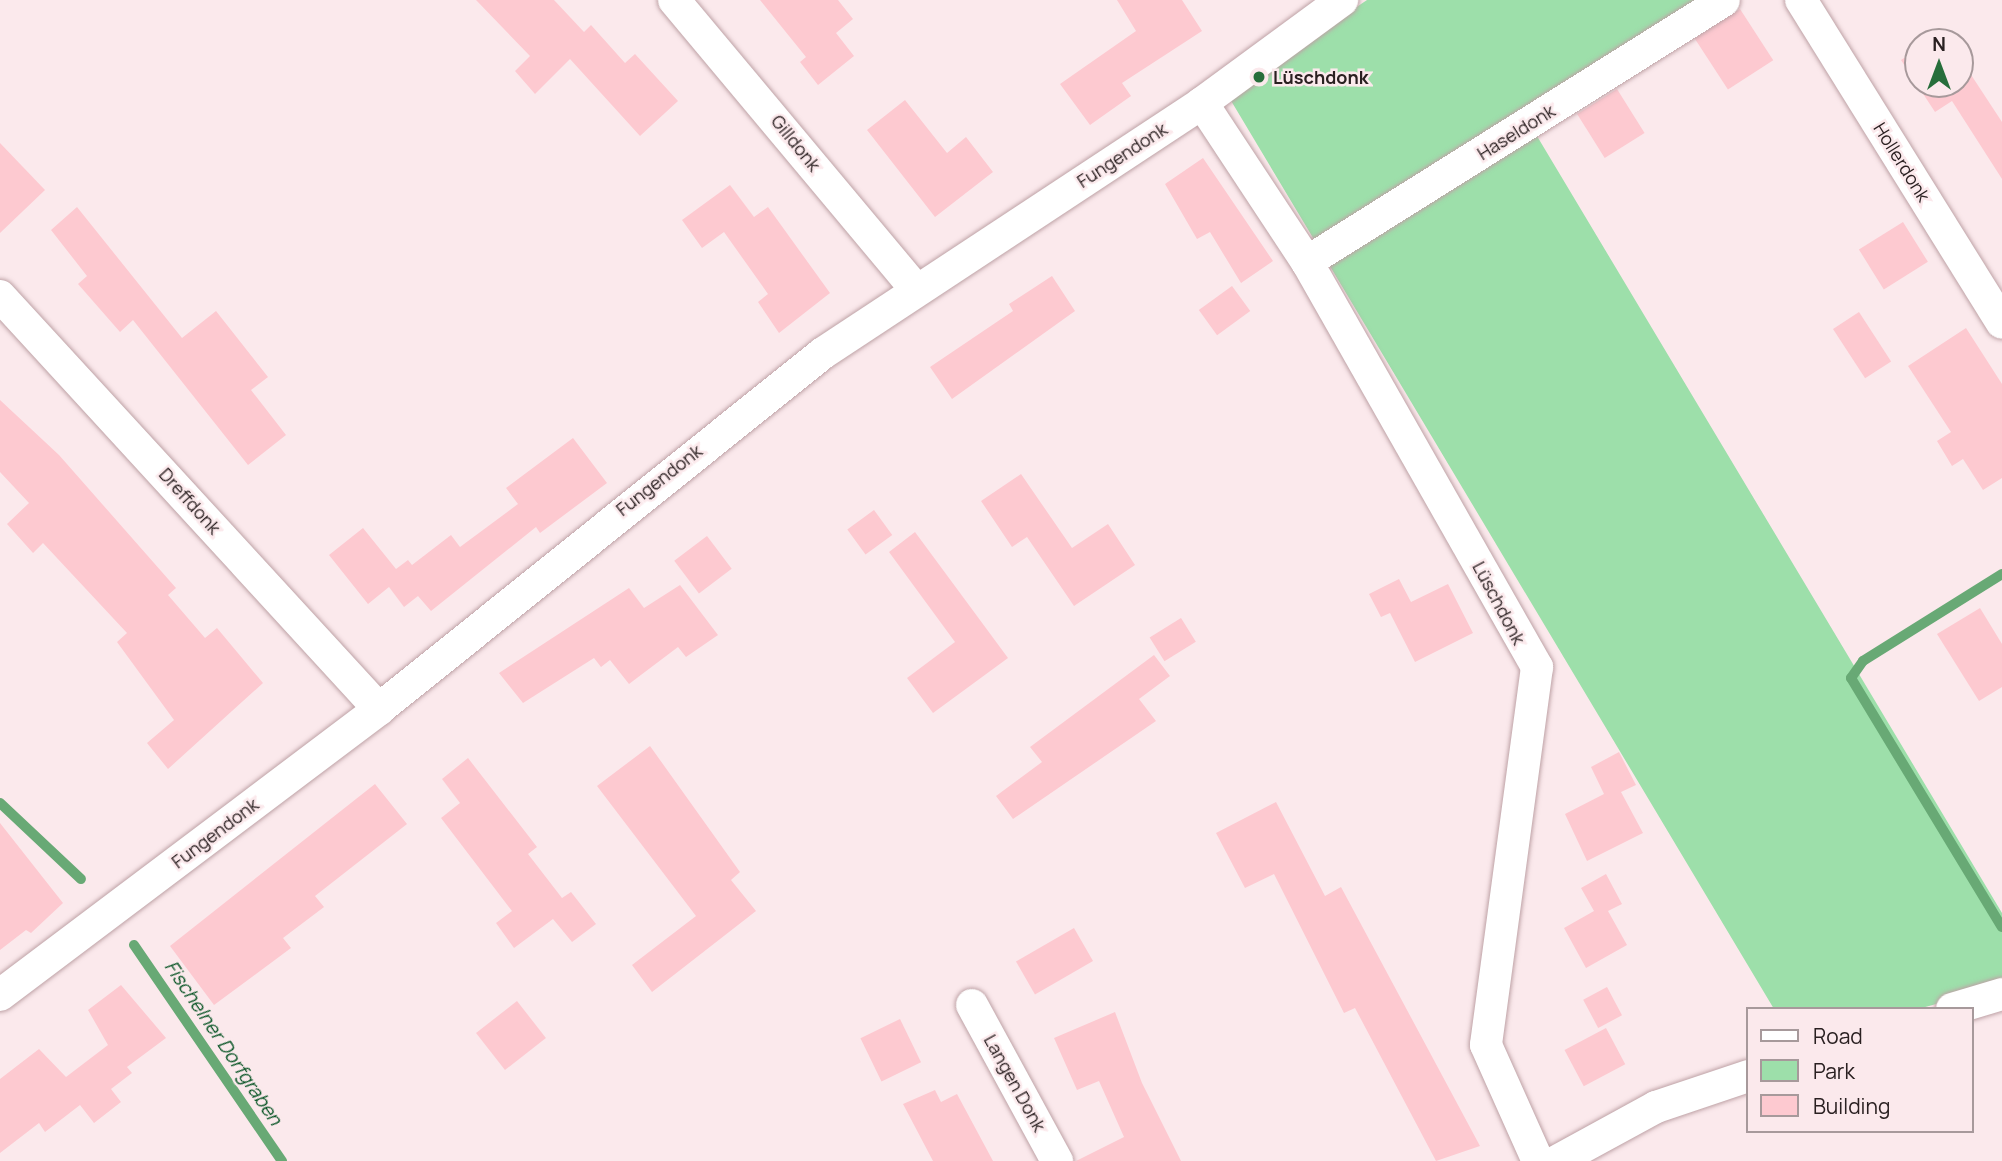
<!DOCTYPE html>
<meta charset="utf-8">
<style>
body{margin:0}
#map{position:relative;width:2002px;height:1161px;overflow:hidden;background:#fbe9ec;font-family:Manrope,sans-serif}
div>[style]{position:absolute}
.green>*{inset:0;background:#9ddfaa}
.stream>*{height:10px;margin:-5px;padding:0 5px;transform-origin:5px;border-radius:5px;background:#68a975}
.building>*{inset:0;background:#fdc9d0;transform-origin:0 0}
.roads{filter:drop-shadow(0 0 2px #bea2a6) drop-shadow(0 0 2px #bea2a6)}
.minor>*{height:32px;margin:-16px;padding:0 16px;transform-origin:16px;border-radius:16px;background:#fff}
.dots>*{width:19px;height:19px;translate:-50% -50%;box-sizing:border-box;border:4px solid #fbe9ec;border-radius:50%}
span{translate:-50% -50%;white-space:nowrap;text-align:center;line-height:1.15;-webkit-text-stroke:5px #fbe9ec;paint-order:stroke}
.poi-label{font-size:18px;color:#2a2021;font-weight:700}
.left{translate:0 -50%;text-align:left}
.street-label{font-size:18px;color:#2a2021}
.water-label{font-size:19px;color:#065323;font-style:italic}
.legend{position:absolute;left:1746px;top:1007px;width:228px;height:126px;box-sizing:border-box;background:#fbe9ec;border:2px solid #a7999b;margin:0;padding:9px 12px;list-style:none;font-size:21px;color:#2a2021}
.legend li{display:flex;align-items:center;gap:14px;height:35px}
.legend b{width:35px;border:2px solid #a7999b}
.north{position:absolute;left:1904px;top:28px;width:70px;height:70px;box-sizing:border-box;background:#fbe9ec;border:2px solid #a7999b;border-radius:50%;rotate:0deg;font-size:19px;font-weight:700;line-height:28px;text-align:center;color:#2a2021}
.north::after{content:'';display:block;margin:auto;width:24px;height:32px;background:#276e3b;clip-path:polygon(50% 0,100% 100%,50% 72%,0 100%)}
</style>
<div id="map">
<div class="green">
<i style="clip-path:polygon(1367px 0,1702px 0,1525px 116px,2002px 913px,2002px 986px,1918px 1009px,1774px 1009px,1227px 94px)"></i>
</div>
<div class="stream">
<i style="left:2002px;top:574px;width:164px;rotate:148deg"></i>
<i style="left:1863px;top:661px;width:21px;rotate:125deg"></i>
<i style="left:1851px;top:678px;width:291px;rotate:58.8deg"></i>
<i style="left:0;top:803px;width:111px;rotate:43.2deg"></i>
<i style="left:134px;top:945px;width:262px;rotate:55.6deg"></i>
</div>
<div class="building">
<i style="clip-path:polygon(476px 0,554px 0,584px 32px,591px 25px,625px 63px,635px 54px,678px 101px,640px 136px,570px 59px,535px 94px,515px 71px,530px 56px)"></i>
<i style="clip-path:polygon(760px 0,838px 0,853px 19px,836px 33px,854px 56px,818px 85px,800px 62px,806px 57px)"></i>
<i style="clip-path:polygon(1117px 0,1182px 0,1202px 31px,1122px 83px,1131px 96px,1090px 125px,1060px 84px,1136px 31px)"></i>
<i style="left:1740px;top:9px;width:61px;height:54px;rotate:57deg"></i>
<i style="clip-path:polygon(1918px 49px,1918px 84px,1960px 84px,1960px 58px,2002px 122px,2002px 179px,1952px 101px,1935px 112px,1901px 60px)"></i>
<i style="left:1617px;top:89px;width:52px;height:47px;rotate:58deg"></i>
<i style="clip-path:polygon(905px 100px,947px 153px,966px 137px,993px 172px,935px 217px,867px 130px)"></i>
<i style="clip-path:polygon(0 143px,45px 190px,0 233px)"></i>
<i style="clip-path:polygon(1203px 158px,1273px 261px,1241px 283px,1210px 232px,1197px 239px,1165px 184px)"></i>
<i style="clip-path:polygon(730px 185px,754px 217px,768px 207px,830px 293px,779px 333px,758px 302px,768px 294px,724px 232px,702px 248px,682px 220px)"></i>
<i style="clip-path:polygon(77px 207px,182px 338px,216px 311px,268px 377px,251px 390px,286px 435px,248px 465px,133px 320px,120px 332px,78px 284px,87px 276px,51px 230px)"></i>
<i style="left:1903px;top:222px;width:47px;height:52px;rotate:58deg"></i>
<i style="clip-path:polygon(1052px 276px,1075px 311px,952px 399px,930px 367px,1013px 311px,1009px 304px)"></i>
<i style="left:1232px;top:286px;width:31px;height:41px;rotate:54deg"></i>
<i style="left:1859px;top:312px;width:59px;height:31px;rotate:57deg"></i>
<i style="clip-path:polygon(1966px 328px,2002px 384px,2002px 478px,1983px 490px,1963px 459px,1952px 466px,1937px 441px,1951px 432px,1908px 366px)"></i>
<i style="clip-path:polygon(0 400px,59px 455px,176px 588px,168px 595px,205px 638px,217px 628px,263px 683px,168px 769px,147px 743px,174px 720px,117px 642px,127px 633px,43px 543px,33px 553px,7px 524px,29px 503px,0 472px)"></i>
<i style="clip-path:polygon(573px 438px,607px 483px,540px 533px,536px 527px,431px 611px,418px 596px,404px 607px,389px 587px,368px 604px,329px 555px,363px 528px,396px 569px,408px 560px,412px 565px,451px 535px,460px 547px,518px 504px,506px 488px)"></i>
<i style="clip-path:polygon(1021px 474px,1072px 548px,1108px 524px,1135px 565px,1074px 606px,1027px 537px,1012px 547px,981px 501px)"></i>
<i style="left:874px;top:510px;width:31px;height:33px;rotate:54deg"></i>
<i style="clip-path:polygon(915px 532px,1008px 658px,933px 713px,907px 678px,955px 642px,889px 552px)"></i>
<i style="left:707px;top:536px;width:41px;height:41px;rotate:53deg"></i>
<i style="clip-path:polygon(1399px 579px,1411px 602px,1448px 584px,1473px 633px,1415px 662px,1390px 613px,1381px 617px,1369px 594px)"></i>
<i style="clip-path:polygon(680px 585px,718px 635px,686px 657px,678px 647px,629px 684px,610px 660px,601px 667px,594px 658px,523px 703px,499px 673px,629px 588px,644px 608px)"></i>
<i style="clip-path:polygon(1980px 608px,2002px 644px,2002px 687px,1979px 701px,1937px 634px)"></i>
<i style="left:1181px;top:618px;width:28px;height:37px;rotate:58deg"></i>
<i style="clip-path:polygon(1154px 655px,1170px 676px,1139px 699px,1156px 721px,1013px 819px,996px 796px,1042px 762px,1030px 747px)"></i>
<i style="clip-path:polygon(650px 746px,740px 872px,731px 880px,756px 911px,652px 992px,632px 965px,696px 916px,597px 786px)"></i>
<i style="clip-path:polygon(1619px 752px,1636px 785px,1621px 792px,1643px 833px,1587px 861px,1565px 814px,1604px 794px,1591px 767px)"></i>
<i style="clip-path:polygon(468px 758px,537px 847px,528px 854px,562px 898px,571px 892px,596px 924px,572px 942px,553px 919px,514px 948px,496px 923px,512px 911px,441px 818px,460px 803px,442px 779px)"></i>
<i style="clip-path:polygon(375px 784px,407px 824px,315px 896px,324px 907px,283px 938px,291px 948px,214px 1005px,170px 946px)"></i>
<i style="clip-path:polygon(1276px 802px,1325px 896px,1341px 887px,1480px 1146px,1436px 1161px,1355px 1008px,1344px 1013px,1274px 874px,1245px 888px,1216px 833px)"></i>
<i style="clip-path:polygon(0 823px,63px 903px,31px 933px,26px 930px,0 950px)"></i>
<i style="clip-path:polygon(1606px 874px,1622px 904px,1608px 911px,1627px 945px,1586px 968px,1564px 928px,1594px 911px,1581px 888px)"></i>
<i style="left:1074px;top:928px;width:38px;height:67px;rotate:60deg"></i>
<i style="clip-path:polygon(121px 985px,166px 1038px,127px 1067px,132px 1073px,111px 1089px,121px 1102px,94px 1123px,80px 1105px,45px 1132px,39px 1123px,0 1153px,0 1079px,39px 1049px,66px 1077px,108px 1045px,88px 1010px)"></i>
<i style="left:1607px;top:987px;width:32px;height:27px;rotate:62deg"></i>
<i style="left:517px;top:1001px;width:47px;height:52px;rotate:52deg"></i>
<i style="clip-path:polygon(1115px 1012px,1142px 1083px,1181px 1161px,1076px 1161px,1124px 1137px,1099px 1081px,1077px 1090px,1054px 1038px)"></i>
<i style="left:900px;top:1019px;width:48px;height:44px;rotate:64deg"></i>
<i style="left:1606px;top:1028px;width:41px;height:47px;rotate:62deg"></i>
<i style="clip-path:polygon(935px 1090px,941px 1102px,957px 1094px,993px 1161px,933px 1161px,903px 1104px)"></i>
</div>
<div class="roads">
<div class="minor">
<i style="left:674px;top:0;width:377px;rotate:50.1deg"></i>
<i style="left:1801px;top:0;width:380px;rotate:58.1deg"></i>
<i style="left:1202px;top:103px;width:191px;rotate:56.6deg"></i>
<i style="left:1307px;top:262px;width:466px;rotate:60.4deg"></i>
<i style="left:1537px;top:667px;width:381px;rotate:97.7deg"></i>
<i style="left:1486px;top:1045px;width:127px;rotate:65.9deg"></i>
<i style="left:1307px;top:262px;width:492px;rotate:-32.1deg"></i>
<i style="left:0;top:296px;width:561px;rotate:47.46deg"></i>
<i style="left:0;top:995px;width:475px;rotate:-37deg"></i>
<i style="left:379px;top:709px;width:569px;rotate:-38.72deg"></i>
<i style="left:823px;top:353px;width:454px;rotate:-33.4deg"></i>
<i style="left:1202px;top:103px;width:174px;rotate:-36.3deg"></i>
<i style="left:972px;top:1005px;width:178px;rotate:61.4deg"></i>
<i style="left:1952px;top:1009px;width:52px;rotate:-16.7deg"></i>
<i style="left:1557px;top:1161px;width:113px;rotate:-28.6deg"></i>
<i style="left:1656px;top:1107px;width:97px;rotate:-18.6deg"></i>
</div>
</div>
<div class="dots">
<i style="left:1259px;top:77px;background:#276e3b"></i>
</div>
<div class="poi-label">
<span class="left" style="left:1273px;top:77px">Lüschdonk</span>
</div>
<div class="street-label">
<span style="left:1516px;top:132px;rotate:-32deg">Haseldonk</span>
<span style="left:796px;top:143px;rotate:51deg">Gilldonk</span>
<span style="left:1122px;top:155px;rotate:-33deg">Fungendonk</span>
<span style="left:1902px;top:162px;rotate:58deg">Hollerdonk</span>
<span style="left:659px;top:480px;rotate:-38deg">Fungendonk</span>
<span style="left:190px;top:501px;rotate:48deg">Dreffdonk</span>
<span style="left:1499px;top:603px;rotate:62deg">Lüschdonk</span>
<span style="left:215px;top:833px;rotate:-37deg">Fungendonk</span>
<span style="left:1015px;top:1083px;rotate:61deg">Langen Donk</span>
</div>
<div class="water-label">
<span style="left:223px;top:1043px;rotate:56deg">Fischelner Dorfgraben</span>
</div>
<ul class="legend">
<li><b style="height:9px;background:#fff"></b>Road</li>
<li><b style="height:19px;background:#9ddfaa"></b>Park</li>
<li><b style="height:19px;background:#fdc9d0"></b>Building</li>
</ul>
<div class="north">N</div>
</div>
